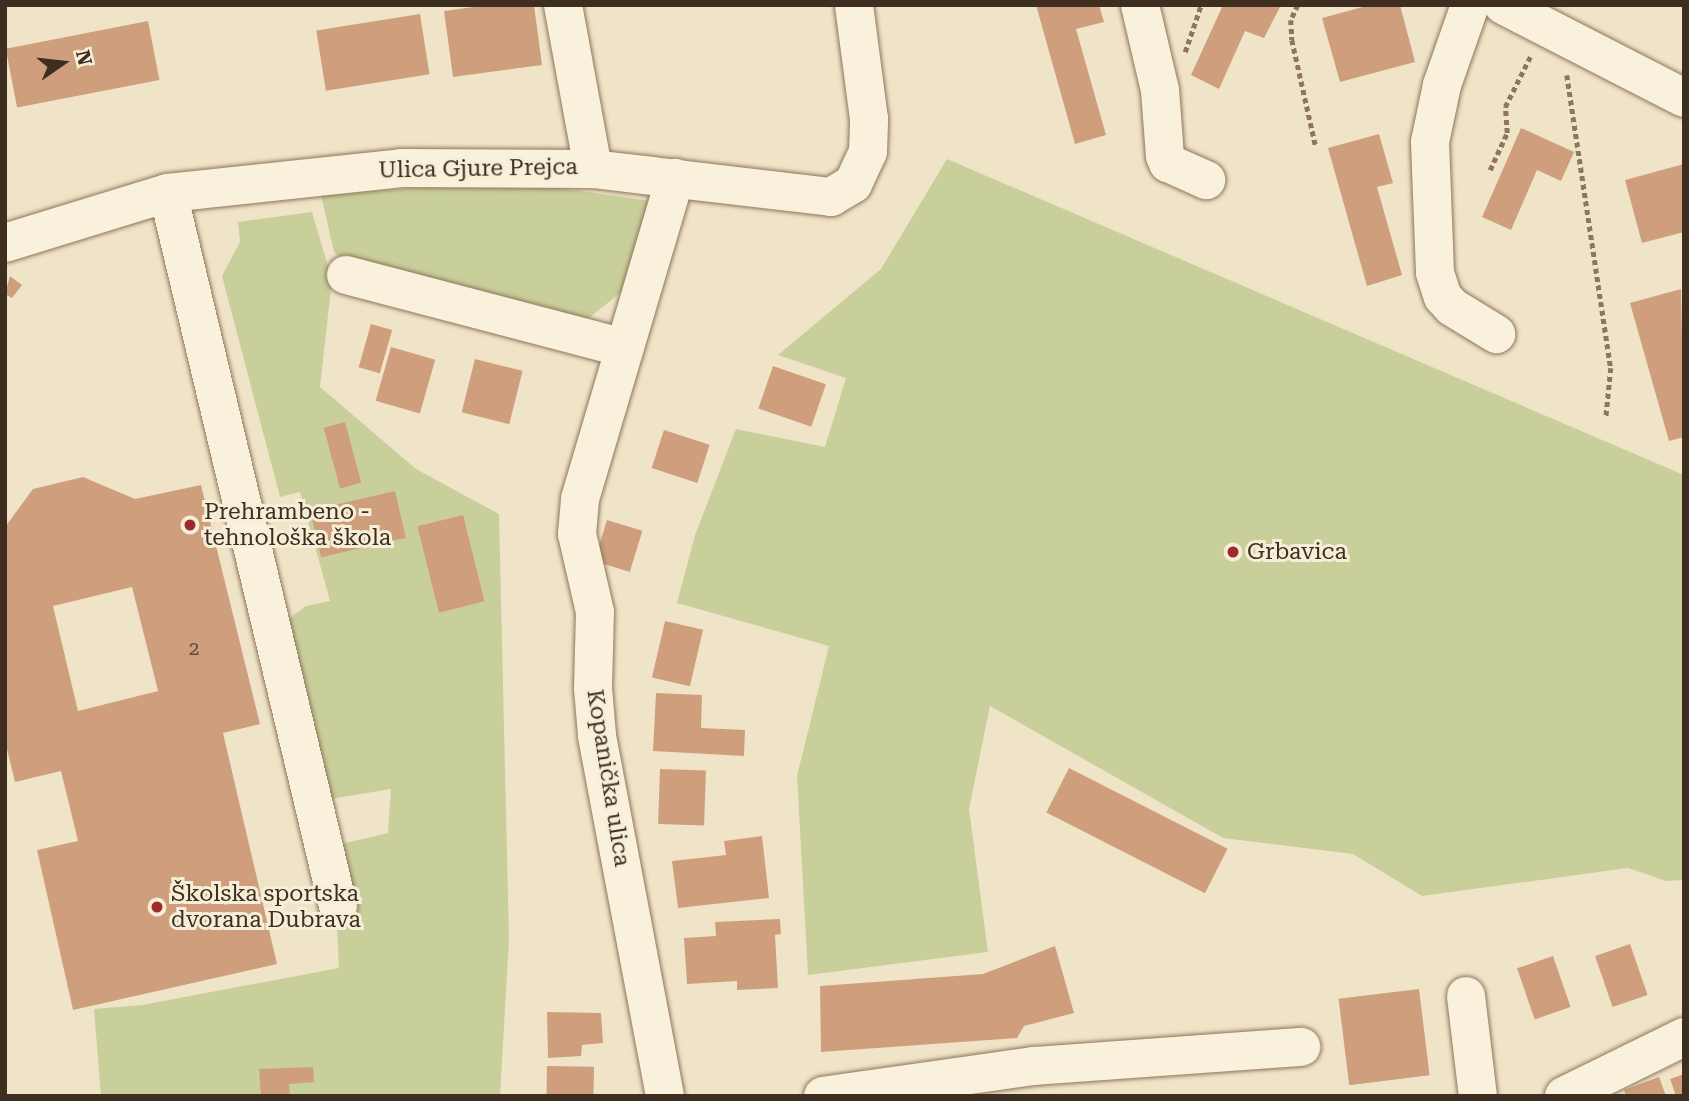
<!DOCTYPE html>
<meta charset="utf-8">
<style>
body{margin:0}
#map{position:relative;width:1689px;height:1101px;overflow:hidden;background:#f0e4c8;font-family:"Roboto Serif",serif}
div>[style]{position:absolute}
.green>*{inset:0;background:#c9cf9b}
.building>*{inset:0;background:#cf9f7d;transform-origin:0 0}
.path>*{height:4.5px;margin-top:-2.25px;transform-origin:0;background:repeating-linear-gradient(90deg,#8d765c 0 5px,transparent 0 8.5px)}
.roads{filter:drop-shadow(0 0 2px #8d765c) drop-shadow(0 0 2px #8d765c)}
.minor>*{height:38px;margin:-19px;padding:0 19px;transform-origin:19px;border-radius:19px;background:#faf1dc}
.dots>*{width:19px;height:19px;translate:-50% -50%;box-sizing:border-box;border:4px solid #f7eed8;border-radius:50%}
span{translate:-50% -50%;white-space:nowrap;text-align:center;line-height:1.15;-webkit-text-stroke:6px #f7eed8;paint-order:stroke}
.number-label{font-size:19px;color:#624a37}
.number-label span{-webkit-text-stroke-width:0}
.street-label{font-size:23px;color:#3d2e20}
.poi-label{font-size:23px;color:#3d2e20}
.left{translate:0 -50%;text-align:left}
.frame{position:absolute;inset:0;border:7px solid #3d2e20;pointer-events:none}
.north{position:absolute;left:28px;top:28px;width:70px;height:70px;-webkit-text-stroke:5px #f7eed8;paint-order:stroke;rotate:76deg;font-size:19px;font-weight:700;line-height:28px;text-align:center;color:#3d2e20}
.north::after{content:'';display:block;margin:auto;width:24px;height:32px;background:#3d2e20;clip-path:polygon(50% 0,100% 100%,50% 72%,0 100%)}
</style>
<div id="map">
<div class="green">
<i style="clip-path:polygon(947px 159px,1684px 475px,1684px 880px,1666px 881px,1628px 868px,1422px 896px,1353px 854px,1223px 838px,990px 706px,969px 809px,988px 952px,808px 975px,797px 776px,829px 646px,677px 603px,695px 535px,736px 429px,825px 447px,846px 378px,778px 355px,881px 269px)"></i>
<i style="clip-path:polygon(509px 181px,658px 202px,625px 289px,584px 322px,348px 266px,334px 252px,321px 195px)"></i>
<i style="clip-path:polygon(312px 212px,332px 280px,320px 387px,416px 469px,499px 514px,509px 939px,500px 1096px,101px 1096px,94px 1009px,142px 1005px,339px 968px,337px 927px,349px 921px,337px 845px,388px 833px,391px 789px,331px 799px,280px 625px,306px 606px,330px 601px,300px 492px,280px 497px,222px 276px,240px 242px,238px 222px)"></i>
</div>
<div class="building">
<i style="clip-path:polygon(488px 5px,534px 5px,542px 65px,453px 77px,444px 11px)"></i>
<i style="clip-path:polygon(1036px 5px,1099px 5px,1104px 22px,1076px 29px,1106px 135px,1075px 144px)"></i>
<i style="clip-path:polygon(1223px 5px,1281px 5px,1264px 38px,1245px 31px,1219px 89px,1191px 75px)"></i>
<i style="clip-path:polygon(1370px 5px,1400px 5px,1415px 62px,1340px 82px,1322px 18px)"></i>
<i style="left:420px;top:14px;width:61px;height:105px;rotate:81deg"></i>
<i style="left:148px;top:21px;width:60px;height:145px;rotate:79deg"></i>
<i style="clip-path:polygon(1521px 128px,1574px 152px,1561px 181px,1537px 170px,1511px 230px,1482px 217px)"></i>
<i style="clip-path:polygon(1379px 134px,1393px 183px,1377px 187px,1402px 275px,1367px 286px,1328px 148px)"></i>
<i style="clip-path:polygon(1684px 164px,1684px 232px,1642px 243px,1625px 180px)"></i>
<i style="clip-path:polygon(10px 276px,22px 285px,12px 298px,5px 294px)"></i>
<i style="clip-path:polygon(1681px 289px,1684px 437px,1669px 441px,1630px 303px)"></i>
<i style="left:371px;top:324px;width:22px;height:45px;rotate:16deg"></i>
<i style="left:391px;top:347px;width:46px;height:56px;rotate:16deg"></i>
<i style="left:475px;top:359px;width:49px;height:55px;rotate:14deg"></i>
<i style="left:773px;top:366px;width:56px;height:45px;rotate:19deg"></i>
<i style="left:345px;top:422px;width:63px;height:22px;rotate:75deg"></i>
<i style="left:664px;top:430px;width:48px;height:40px;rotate:18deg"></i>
<i style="clip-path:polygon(evenodd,83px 477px,135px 499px,201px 485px,260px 724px,223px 733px,277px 964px,73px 1010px,37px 850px,78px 841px,61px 771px,15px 782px,5px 741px,5px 527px,33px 489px,83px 477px,132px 587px,158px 691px,78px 711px,53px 606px,132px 587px)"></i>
<i style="left:395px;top:491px;width:48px;height:87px;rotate:77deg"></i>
<i style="left:463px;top:515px;width:89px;height:47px;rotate:76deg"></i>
<i style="left:607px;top:520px;width:37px;height:43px;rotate:17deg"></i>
<i style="left:665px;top:621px;width:39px;height:58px;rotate:13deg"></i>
<i style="clip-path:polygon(656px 693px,702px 695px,701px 728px,745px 730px,744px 756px,653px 751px)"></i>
<i style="left:1069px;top:768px;width:178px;height:50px;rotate:27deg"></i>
<i style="left:660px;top:769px;width:46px;height:55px;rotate:2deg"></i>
<i style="clip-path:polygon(762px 836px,769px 898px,678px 908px,672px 861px,726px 855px,724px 841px)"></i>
<i style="clip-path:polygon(780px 919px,781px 934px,775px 935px,778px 988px,737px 990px,737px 981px,687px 984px,684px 938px,716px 936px,715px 922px)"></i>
<i style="left:1630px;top:944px;width:54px;height:37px;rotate:71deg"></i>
<i style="clip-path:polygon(1055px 946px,1074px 1013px,1024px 1026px,1017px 1038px,821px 1052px,820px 986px,983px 974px)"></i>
<i style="left:1553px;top:956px;width:54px;height:38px;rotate:71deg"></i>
<i style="left:1419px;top:989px;width:87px;height:81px;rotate:83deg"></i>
<i style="clip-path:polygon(547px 1012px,601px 1013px,603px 1043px,582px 1045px,581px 1056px,548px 1058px)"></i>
<i style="left:547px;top:1066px;width:47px;height:30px;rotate:1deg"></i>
<i style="clip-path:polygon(313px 1067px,314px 1082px,289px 1084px,290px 1096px,261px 1096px,259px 1069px)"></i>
<i style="clip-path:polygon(1684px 1074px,1684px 1096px,1676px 1096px,1670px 1079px)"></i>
<i style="clip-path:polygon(1659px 1077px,1666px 1096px,1626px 1096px,1624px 1090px)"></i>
</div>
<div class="path">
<i style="left:1298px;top:5px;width:17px;rotate:115deg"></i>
<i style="left:1291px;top:20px;width:20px;rotate:87deg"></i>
<i style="left:1292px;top:40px;width:110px;rotate:77.4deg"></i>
<i style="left:1185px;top:52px;width:50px;rotate:-71.2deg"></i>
<i style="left:1567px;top:75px;width:296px;rotate:81.5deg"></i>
<i style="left:1611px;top:368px;width:50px;rotate:95.7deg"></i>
<i style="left:1490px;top:170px;width:41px;rotate:-65.3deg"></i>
<i style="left:1507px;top:133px;width:26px;rotate:-94deg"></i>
<i style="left:1505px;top:107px;width:58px;rotate:-63.4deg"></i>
</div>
<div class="roads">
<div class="minor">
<i style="left:563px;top:5px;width:167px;rotate:79.6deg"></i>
<i style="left:1140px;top:5px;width:87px;rotate:76.8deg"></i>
<i style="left:1160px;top:90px;width:66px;rotate:85.7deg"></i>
<i style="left:1165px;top:156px;width:8px;rotate:67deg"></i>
<i style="left:1168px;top:163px;width:42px;rotate:24.1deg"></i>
<i style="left:1470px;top:5px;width:85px;rotate:109.3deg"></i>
<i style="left:1442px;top:85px;width:58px;rotate:101.9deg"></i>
<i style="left:1430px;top:142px;width:131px;rotate:87.8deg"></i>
<i style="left:1435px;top:273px;width:25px;rotate:72deg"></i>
<i style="left:1443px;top:297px;width:13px;rotate:48deg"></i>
<i style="left:1452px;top:307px;width:52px;rotate:31.5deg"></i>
<i style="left:1503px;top:5px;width:203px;rotate:27.2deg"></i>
<i style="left:168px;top:193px;width:733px;rotate:76.59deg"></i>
<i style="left:5px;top:243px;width:170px;rotate:-17.1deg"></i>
<i style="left:168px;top:193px;width:235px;rotate:-6.1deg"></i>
<i style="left:402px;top:168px;width:191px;rotate:0.3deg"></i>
<i style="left:593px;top:169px;width:240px;rotate:6.7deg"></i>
<i style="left:831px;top:197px;width:26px;rotate:-31deg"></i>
<i style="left:853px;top:184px;width:35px;rotate:-65deg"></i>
<i style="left:868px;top:152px;width:33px;rotate:-88deg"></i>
<i style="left:869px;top:119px;width:115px;rotate:-97.5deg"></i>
<i style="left:346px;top:275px;width:288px;rotate:14.7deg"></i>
<i style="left:1466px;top:996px;width:101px;rotate:83.2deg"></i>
<i style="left:665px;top:1096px;width:367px;rotate:-100.7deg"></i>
<i style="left:597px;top:735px;width:47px;rotate:-94.9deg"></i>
<i style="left:593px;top:688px;width:76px;rotate:-88.5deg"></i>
<i style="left:595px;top:612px;width:80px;rotate:-103deg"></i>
<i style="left:577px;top:534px;width:35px;rotate:-85deg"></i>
<i style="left:580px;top:499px;width:335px;rotate:-73.5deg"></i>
<i style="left:823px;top:1096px;width:213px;rotate:-8.1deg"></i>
<i style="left:1034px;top:1066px;width:268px;rotate:-4.1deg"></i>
<i style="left:1564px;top:1096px;width:134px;rotate:-26.2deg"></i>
</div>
</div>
<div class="dots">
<i style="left:190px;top:525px;background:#9e2a2b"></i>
<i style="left:1233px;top:552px;background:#9e2a2b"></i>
<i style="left:157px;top:907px;background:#9e2a2b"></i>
</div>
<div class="number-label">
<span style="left:194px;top:649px">2</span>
</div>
<div class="street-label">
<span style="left:478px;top:169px;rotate:-1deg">Ulica Gjure Prejca</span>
<span style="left:608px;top:778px;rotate:81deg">Kopanička ulica</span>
</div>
<div class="poi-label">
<span class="left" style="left:204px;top:525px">Prehrambeno -<br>tehnološka škola</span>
<span class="left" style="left:1247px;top:552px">Grbavica</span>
<span class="left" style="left:171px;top:907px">Školska sportska<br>dvorana Dubrava</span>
</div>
<div class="frame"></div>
<div class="north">N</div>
</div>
